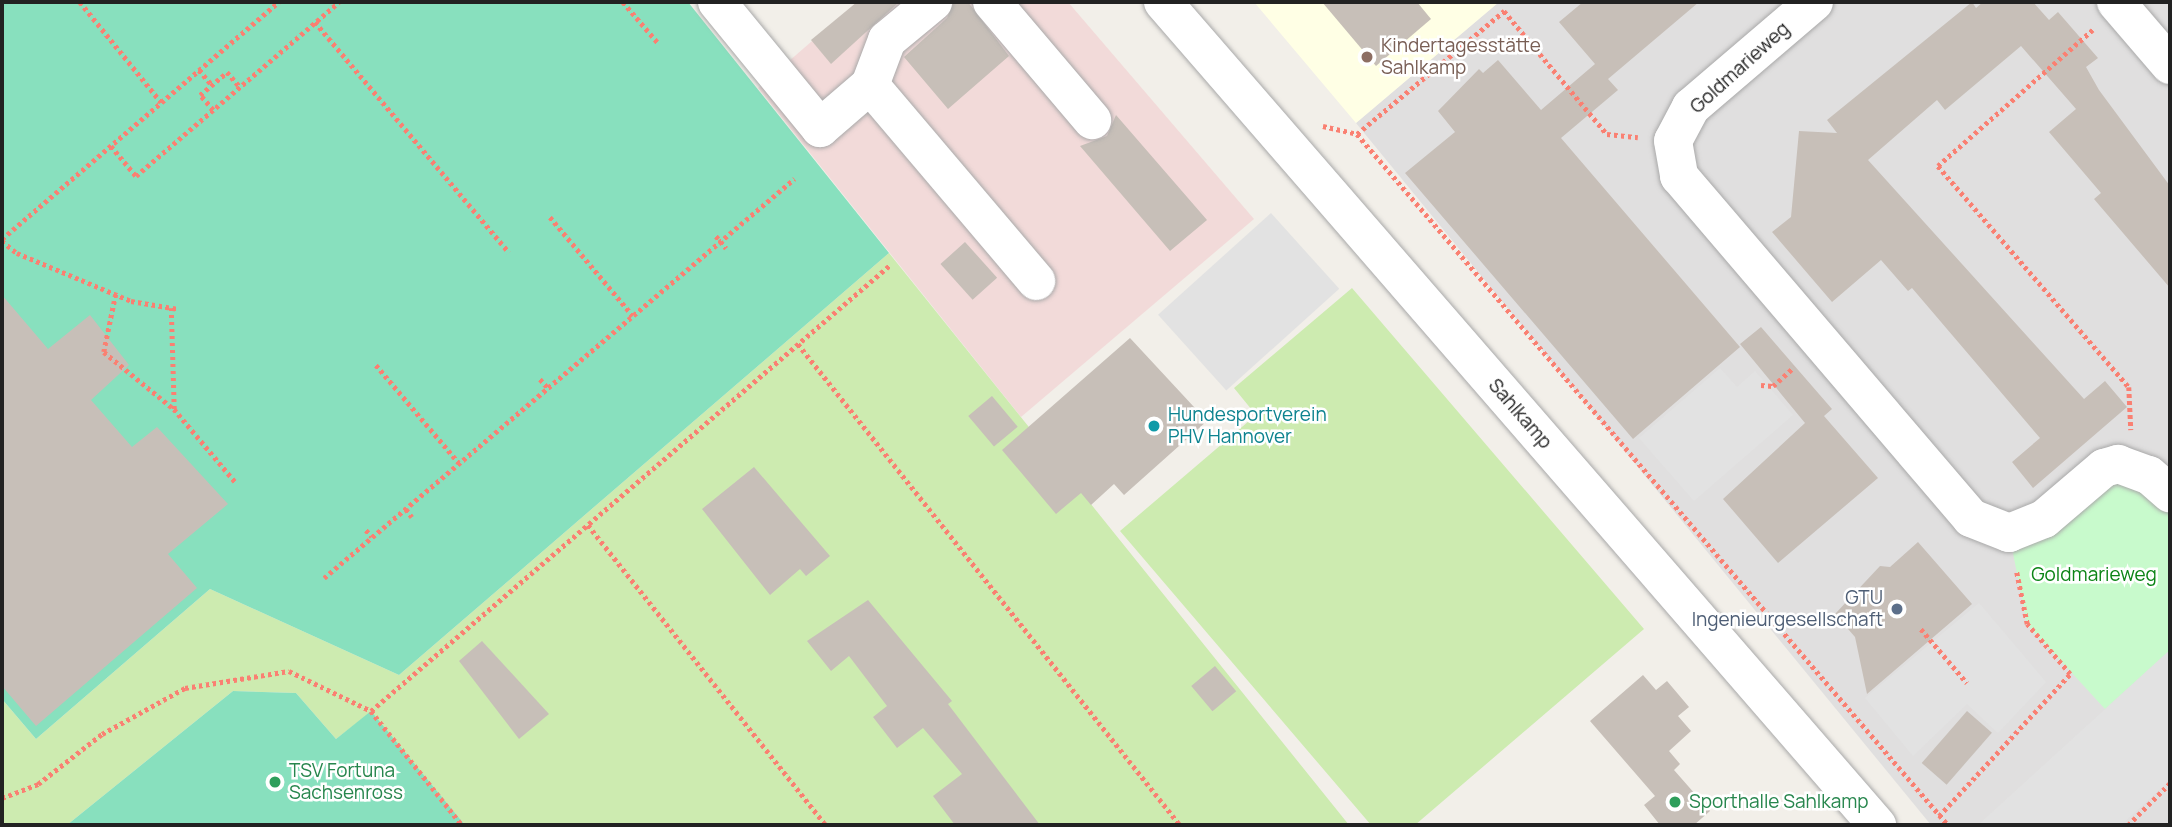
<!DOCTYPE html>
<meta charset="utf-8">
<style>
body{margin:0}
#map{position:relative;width:2172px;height:827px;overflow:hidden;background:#f2efe9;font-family:Manrope,sans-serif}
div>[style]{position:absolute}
.residential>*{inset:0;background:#e0dfdf}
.commercial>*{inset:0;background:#f2dad9}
.education>*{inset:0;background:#ffffe5}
.grass>*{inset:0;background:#cdebb0}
.park>*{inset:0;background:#c8facc}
.pitch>*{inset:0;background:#88e0be}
.parking>*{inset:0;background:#e2e2e2;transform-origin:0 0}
.building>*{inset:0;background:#c7bfb8;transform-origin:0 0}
.path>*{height:4.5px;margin-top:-2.25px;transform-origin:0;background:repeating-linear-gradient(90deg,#fa8072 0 3.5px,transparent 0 7px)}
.roads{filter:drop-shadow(0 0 2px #a9a9a9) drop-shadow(0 0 2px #a9a9a9)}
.minor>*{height:38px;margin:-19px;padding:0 19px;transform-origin:19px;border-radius:19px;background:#fff}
.dots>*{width:19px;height:19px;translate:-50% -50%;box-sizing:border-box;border:4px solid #fff;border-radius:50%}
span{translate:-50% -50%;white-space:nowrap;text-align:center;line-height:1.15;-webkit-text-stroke:5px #fff;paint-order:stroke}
.education-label{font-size:19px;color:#785e54}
.left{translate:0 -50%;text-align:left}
.street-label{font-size:19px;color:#222}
.culture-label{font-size:19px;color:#0d838f}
.park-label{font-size:19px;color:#0c8416}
.service-label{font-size:19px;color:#4e5e75}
.right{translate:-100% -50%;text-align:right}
.leisure-label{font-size:19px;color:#27864d}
.frame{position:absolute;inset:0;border:4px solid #222;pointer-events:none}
</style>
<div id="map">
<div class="residential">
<i style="clip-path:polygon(1499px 2px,2170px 2px,2170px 825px,1931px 825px,1356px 123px)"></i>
</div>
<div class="commercial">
<i style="clip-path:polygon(857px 2px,1068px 2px,1254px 219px,1021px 417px,758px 88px)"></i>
</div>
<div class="education">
<i style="clip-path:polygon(1254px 2px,1499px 2px,1356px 123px)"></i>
</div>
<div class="grass">
<i style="clip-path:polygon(889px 253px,1349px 825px,465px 825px,371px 712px,336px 739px,296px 693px,233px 691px,67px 825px,2px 825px,2px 699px,36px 739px,210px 589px,399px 675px)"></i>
<i style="clip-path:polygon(1352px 288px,1644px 629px,1415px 825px,1371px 825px,1120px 531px,1256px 415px,1234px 388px)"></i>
</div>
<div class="park">
<i style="clip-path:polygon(2104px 468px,2170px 493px,2170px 650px,2105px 709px,2027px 624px,2009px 533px)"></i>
</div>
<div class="pitch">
<i style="clip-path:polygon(2px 2px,688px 2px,889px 253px,399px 675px,210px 589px,36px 739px,2px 699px)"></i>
<i style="clip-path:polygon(233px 691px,296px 693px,336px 739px,371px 711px,465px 825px,67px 825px)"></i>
</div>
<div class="parking">
<i style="left:1271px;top:213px;width:102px;height:152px;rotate:48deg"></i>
<i style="clip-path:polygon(1720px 368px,1737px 387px,1755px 371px,1793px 415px,1694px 501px,1639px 438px)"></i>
<i style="clip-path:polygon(1979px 603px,2046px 682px,1998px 733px,1967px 704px,1913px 756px,1865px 698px)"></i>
<i style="clip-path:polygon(2170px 650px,2170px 780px,2121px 825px,1978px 825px)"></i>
</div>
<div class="building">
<i style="clip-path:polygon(857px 2px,899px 2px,831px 64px,811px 40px)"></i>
<i style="clip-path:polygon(954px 2px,968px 2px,1009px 56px,948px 109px,904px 57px,947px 18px)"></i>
<i style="clip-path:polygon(1322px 2px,1417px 2px,1431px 19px,1376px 66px)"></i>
<i style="clip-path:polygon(1583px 2px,1699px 2px,1608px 79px,1618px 90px,1561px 138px,1740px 347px,1633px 439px,1405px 173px,1455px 132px,1438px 111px,1479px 69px,1483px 73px,1498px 60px,1541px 110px,1595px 64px,1559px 22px)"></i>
<i style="clip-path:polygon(1972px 2px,1976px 8px,1983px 2px,2033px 2px,2049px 20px,2058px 12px,2098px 58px,2086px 67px,2099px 90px,2170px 186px,2170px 288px,2094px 199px,2101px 193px,2049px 132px,2076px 109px,2021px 46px,1945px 110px,1937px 100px,1868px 160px,2084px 399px,2105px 381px,2127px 407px,2033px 488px,2012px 462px,2040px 438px,1912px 288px,1908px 291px,1881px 260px,1832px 302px,1772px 232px,1791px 217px,1799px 131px,1837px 133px,1827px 120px)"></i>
<i style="clip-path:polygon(1116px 115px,1207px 220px,1170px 251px,1080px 146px,1107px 136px)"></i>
<i style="left:965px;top:242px;width:48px;height:33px;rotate:48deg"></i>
<i style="clip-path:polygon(2px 295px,48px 349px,90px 315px,129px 365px,91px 400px,132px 447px,157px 427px,228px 504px,168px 554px,197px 588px,36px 726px,2px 686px)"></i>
<i style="clip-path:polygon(1761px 327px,1832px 409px,1824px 416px,1878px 478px,1778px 563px,1723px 499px,1805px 423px,1740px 344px)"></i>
<i style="clip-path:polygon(1130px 338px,1207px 421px,1124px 495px,1114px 484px,1091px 505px,1081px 493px,1056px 514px,1002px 450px)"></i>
<i style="left:992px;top:396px;width:40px;height:31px;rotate:50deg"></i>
<i style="clip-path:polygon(754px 467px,830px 556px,806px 576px,800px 569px,770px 595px,702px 509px)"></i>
<i style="clip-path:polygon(1918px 542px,1972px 604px,1867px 694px,1855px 637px,1835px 614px,1880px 566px,1890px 567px)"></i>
<i style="clip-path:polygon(868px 600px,952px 701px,948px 704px,1040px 825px,955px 825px,933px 796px,962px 774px,923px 728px,897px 748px,873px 717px,887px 706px,849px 656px,831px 671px,807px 641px)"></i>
<i style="clip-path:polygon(482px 641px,549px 714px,519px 739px,459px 661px)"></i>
<i style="left:1215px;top:666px;width:33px;height:31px;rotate:50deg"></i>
<i style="clip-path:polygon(1643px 675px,1656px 690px,1667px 681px,1689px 707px,1678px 716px,1691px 731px,1669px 751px,1680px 764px,1674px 770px,1710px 811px,1694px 825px,1660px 825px,1644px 805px,1655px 796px,1590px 721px)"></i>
<i style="left:1967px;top:711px;width:33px;height:69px;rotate:41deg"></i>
</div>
<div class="path">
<i style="left:80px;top:2px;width:129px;rotate:51deg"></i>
<i style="left:623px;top:2px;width:55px;rotate:49.4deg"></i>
<i style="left:315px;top:22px;width:301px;rotate:49.9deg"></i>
<i style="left:2093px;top:30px;width:206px;rotate:138.7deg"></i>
<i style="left:1938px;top:166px;width:292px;rotate:49.2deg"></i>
<i style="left:2129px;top:387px;width:43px;rotate:87.3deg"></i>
<i style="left:199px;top:70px;width:20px;rotate:49deg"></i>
<i style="left:213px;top:110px;width:20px;rotate:-131deg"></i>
<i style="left:200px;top:95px;width:35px;rotate:-40deg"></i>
<i style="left:227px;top:72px;width:20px;rotate:49deg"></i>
<i style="left:1323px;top:126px;width:35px;rotate:13deg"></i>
<i style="left:1357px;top:134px;width:909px;rotate:49.46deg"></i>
<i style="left:1357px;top:134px;width:192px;rotate:-39.9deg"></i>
<i style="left:1504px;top:11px;width:160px;rotate:50.1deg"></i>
<i style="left:1607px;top:134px;width:31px;rotate:6deg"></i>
<i style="left:111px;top:146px;width:39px;rotate:50deg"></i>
<i style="left:136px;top:176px;width:267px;rotate:-40.6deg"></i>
<i style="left:550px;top:217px;width:129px;rotate:50deg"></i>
<i style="left:716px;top:236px;width:16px;rotate:50deg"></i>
<i style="left:2px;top:239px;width:365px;rotate:-40.6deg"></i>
<i style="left:2px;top:241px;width:19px;rotate:39deg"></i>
<i style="left:17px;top:253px;width:124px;rotate:22.8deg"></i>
<i style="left:131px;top:301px;width:48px;rotate:9.7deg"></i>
<i style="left:116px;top:294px;width:59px;rotate:101.7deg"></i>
<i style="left:104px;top:352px;width:90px;rotate:39.2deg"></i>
<i style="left:174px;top:409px;width:101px;rotate:-91.7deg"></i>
<i style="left:798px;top:344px;width:614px;rotate:51.54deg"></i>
<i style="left:376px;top:365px;width:128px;rotate:49.7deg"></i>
<i style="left:540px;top:379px;width:12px;rotate:48deg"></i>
<i style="left:1761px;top:385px;width:12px;rotate:5deg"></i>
<i style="left:1773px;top:386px;width:28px;rotate:-42deg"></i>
<i style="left:174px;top:409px;width:97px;rotate:50deg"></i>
<i style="left:406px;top:509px;width:10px;rotate:53deg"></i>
<i style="left:588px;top:525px;width:383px;rotate:51.6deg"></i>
<i style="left:366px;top:530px;width:9px;rotate:49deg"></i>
<i style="left:324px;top:578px;width:617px;rotate:-40.33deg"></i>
<i style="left:1921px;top:629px;width:71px;rotate:49.6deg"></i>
<i style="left:371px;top:711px;width:684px;rotate:-40.67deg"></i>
<i style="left:2px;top:798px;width:39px;rotate:-21deg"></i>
<i style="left:38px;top:784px;width:81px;rotate:-38deg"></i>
<i style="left:102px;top:734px;width:95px;rotate:-29deg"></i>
<i style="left:185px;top:688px;width:105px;rotate:-9.3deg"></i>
<i style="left:289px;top:671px;width:91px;rotate:26deg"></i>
<i style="left:371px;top:711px;width:146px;rotate:51.4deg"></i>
<i style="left:1939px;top:816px;width:193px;rotate:-47.3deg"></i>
<i style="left:2070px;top:674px;width:66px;rotate:-130.7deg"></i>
<i style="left:2027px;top:624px;width:55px;rotate:-101.5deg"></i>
<i style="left:2128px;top:825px;width:59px;rotate:-45deg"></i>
</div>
<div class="roads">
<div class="minor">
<i style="left:717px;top:2px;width:163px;rotate:50.7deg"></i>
<i style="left:820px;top:128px;width:66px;rotate:-40.7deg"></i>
<i style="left:870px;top:85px;width:48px;rotate:-69.3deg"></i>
<i style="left:887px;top:40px;width:60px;rotate:-39.6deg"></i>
<i style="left:992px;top:2px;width:155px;rotate:49.7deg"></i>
<i style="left:1163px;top:2px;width:1090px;rotate:49.06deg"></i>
<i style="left:1814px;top:2px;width:162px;rotate:139.5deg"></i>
<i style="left:1691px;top:107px;width:38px;rotate:118deg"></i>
<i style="left:1673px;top:141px;width:36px;rotate:80deg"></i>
<i style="left:1679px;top:176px;width:450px;rotate:49.5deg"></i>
<i style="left:1971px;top:518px;width:41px;rotate:21.5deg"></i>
<i style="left:2009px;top:533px;width:38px;rotate:-22deg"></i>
<i style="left:2044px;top:519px;width:79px;rotate:-40.4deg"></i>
<i style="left:2104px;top:468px;width:15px;rotate:-16deg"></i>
<i style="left:2118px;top:464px;width:33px;rotate:20deg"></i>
<i style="left:2149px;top:475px;width:28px;rotate:41deg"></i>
<i style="left:2116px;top:2px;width:83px;rotate:49.4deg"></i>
<i style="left:870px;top:85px;width:257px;rotate:49.7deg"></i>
</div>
</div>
<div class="dots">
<i style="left:1367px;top:57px;background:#8d6e63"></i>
<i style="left:1154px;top:426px;background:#0f9aa8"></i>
<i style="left:1897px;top:609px;background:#5c6f8a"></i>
<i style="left:275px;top:782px;background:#2e9e5b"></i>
<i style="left:1675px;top:802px;background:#2e9e5b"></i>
</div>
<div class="education-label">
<span class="left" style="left:1381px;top:57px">Kindertagesstätte<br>Sahlkamp</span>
</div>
<div class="street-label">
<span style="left:1740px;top:68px;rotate:-42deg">Goldmarieweg</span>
<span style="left:1520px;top:414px;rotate:49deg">Sahlkamp</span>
</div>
<div class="culture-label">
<span class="left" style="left:1168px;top:426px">Hundesportverein<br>PHV Hannover</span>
</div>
<div class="park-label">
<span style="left:2094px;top:575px">Goldmarieweg</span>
</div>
<div class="service-label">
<span class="right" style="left:1883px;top:609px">GTU<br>Ingenieurgesellschaft</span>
</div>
<div class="leisure-label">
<span class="left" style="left:289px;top:782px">TSV Fortuna<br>Sachsenross</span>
<span class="left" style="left:1689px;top:802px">Sporthalle Sahlkamp</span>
</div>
<div class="frame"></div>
</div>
